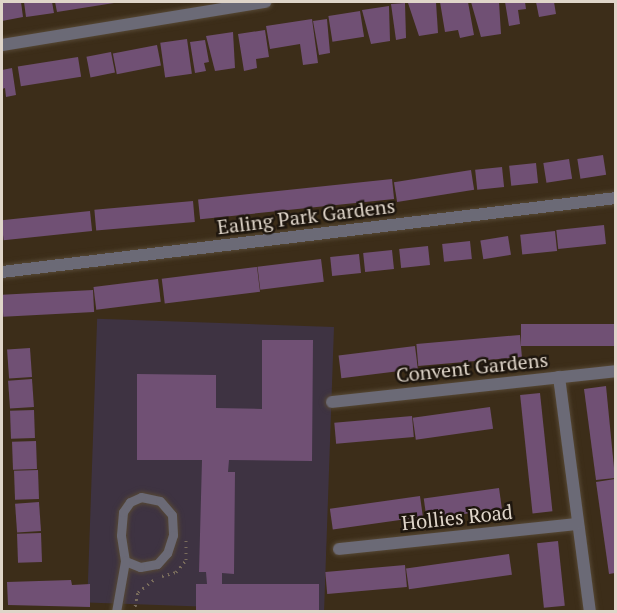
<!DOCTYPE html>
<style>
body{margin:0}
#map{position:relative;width:617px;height:613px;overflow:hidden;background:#3c2d19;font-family:"PT Serif",serif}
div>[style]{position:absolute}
.education>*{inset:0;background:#3e3342;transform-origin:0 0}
.building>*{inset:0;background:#705074;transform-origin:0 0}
.path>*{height:3px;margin-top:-1.5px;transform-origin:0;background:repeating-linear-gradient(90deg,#7a6d5c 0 1.5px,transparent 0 6px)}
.roads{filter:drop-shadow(0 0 2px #564835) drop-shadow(0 0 2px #564835)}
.service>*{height:9px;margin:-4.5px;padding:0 4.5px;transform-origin:4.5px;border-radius:4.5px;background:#6b6a76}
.minor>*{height:12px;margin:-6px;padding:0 6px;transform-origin:6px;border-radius:6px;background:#6b6a76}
span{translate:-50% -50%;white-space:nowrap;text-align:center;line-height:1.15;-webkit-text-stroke:5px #1e160e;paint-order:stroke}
.street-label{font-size:20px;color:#dfd5c9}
.frame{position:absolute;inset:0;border:3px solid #dfd5c9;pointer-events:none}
</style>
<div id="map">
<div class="education">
<i style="left:334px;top:327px;width:284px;height:237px;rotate:92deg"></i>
</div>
<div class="building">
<i style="clip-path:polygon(2px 2px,21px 2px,23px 17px,2px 21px)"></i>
<i style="clip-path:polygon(24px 2px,52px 2px,54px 13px,26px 17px)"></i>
<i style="clip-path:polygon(55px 2px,113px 2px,114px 3px,57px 12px)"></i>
<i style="clip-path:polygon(436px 2px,438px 33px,419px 36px,408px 3px)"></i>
<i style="clip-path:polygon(440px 2px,468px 2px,474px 35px,460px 38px,458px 30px,445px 32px)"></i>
<i style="clip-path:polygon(471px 2px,499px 2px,501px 34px,481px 37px)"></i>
<i style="clip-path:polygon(505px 2px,525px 2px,526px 9px,518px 10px,520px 24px,509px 26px)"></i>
<i style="clip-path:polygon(536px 2px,554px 2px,556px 14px,539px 17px)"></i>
<i style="clip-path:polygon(405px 3px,406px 38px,396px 40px,391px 4px)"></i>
<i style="clip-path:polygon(389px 6px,390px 41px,371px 44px,362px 10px)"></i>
<i style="left:360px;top:11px;width:26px;height:32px;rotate:81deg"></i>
<i style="clip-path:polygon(312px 19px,318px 63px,303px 65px,300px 44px,270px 49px,266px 26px)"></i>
<i style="clip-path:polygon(327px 19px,330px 53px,319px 55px,313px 21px)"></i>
<i style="clip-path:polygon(265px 30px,269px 57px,256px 59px,257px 68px,244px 71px,238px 34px)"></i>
<i style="clip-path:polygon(233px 32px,235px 68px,215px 71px,206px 36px)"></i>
<i style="left:187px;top:39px;width:35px;height:27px;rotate:82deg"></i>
<i style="clip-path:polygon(205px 40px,209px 62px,204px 63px,206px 71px,195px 73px,190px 42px)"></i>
<i style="left:157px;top:45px;width:21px;height:45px;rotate:79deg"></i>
<i style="left:111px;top:52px;width:21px;height:25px;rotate:79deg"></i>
<i style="left:78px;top:57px;width:20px;height:61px;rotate:81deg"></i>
<i style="clip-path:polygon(12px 68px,16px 95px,6px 97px,5px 88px,2px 89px,2px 70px)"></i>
<i style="left:603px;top:155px;width:20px;height:26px;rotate:81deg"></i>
<i style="left:569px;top:159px;width:20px;height:26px;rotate:81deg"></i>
<i style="left:536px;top:163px;width:20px;height:27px;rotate:84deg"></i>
<i style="left:502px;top:167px;width:20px;height:27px;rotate:84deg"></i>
<i style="left:471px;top:170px;width:20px;height:78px;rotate:81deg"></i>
<i style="left:392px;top:179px;width:20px;height:195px;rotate:84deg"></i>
<i style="left:193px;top:201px;width:21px;height:99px;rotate:85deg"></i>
<i style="left:90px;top:211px;width:20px;height:89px;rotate:84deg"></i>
<i style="left:604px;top:225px;width:19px;height:48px;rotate:84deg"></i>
<i style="left:555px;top:231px;width:20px;height:35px;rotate:84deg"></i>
<i style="left:508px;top:236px;width:19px;height:28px;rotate:81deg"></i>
<i style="left:470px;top:241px;width:18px;height:28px;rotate:84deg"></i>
<i style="left:428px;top:246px;width:19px;height:29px;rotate:84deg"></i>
<i style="left:392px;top:250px;width:19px;height:29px;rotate:84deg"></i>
<i style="left:359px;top:254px;width:19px;height:29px;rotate:84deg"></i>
<i style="left:321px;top:259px;width:23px;height:64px;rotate:83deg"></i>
<i style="left:257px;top:267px;width:25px;height:96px;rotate:83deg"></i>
<i style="left:158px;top:279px;width:23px;height:65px;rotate:83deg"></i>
<i style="left:93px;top:290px;width:22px;height:91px;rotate:87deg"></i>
<i style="left:615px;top:324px;width:22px;height:94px;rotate:90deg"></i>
<i style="left:520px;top:335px;width:22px;height:104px;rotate:85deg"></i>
<i style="clip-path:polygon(262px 340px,313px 340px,312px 461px,229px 460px,228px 472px,235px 472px,234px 574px,222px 573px,222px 584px,319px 584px,319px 612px,196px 612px,196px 584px,207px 584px,206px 572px,199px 572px,202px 460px,137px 460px,137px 374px,216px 375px,216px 408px,262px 409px)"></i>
<i style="left:415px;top:346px;width:23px;height:77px;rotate:83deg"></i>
<i style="left:30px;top:348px;width:29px;height:23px;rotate:86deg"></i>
<i style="left:32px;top:379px;width:28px;height:24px;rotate:86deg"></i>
<i style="clip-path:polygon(606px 386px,615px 478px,596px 480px,584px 389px)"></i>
<i style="left:540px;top:393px;width:119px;height:20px;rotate:84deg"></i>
<i style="left:490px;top:407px;width:22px;height:78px;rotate:82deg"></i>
<i style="left:34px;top:410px;width:28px;height:24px;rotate:88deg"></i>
<i style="left:412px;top:416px;width:21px;height:78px;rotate:85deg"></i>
<i style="left:36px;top:441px;width:28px;height:24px;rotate:88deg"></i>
<i style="left:38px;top:470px;width:29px;height:24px;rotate:88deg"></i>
<i style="clip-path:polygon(615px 479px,615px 573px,609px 574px,596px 482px)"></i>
<i style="left:499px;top:488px;width:21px;height:76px;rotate:82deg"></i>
<i style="left:420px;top:496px;width:21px;height:91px;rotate:82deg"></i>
<i style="left:39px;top:502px;width:29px;height:24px;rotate:86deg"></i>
<i style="left:41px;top:533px;width:29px;height:24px;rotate:88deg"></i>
<i style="left:558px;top:541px;width:65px;height:21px;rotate:84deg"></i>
<i style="left:509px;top:554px;width:21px;height:104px;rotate:82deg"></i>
<i style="left:405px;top:565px;width:22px;height:80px;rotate:85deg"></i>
<i style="clip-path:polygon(71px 580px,72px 585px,90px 584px,90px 607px,8px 605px,7px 582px)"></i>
</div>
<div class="path">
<i style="left:162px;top:576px;width:15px;rotate:-16deg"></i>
<i style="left:176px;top:572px;width:16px;rotate:-50deg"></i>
<i style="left:186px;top:560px;width:20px;rotate:-90deg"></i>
<i style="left:134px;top:612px;width:20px;rotate:-79deg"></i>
<i style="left:138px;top:592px;width:23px;rotate:-38deg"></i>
</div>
<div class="roads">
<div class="service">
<i style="left:141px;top:497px;width:19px;rotate:12deg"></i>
<i style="left:160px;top:501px;width:18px;rotate:49deg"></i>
<i style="left:172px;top:515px;width:20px;rotate:87deg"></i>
<i style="left:173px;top:535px;width:19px;rotate:108deg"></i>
<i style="left:167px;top:553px;width:15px;rotate:132deg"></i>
<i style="left:157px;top:564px;width:17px;rotate:170deg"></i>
<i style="left:140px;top:567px;width:16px;rotate:-158deg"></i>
<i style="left:125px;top:561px;width:26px;rotate:-99deg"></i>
<i style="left:121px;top:535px;width:23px;rotate:-85deg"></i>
<i style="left:123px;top:512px;width:12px;rotate:-55deg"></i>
<i style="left:130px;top:502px;width:12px;rotate:-24deg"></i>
<i style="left:116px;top:612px;width:52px;rotate:-80deg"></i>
</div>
<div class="minor">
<i style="left:2px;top:45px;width:267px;rotate:-9.3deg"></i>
<i style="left:2px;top:272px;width:618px;rotate:-6.87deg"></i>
<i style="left:559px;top:377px;width:237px;rotate:82.5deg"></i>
<i style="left:332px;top:402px;width:286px;rotate:-6.2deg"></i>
<i style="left:339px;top:549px;width:240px;rotate:-6deg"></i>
</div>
</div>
<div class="street-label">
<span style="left:306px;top:216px;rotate:-7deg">Ealing Park Gardens</span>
<span style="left:472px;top:367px;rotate:-6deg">Convent Gardens</span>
<span style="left:457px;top:517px;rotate:-6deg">Hollies Road</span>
</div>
<div class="frame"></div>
</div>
